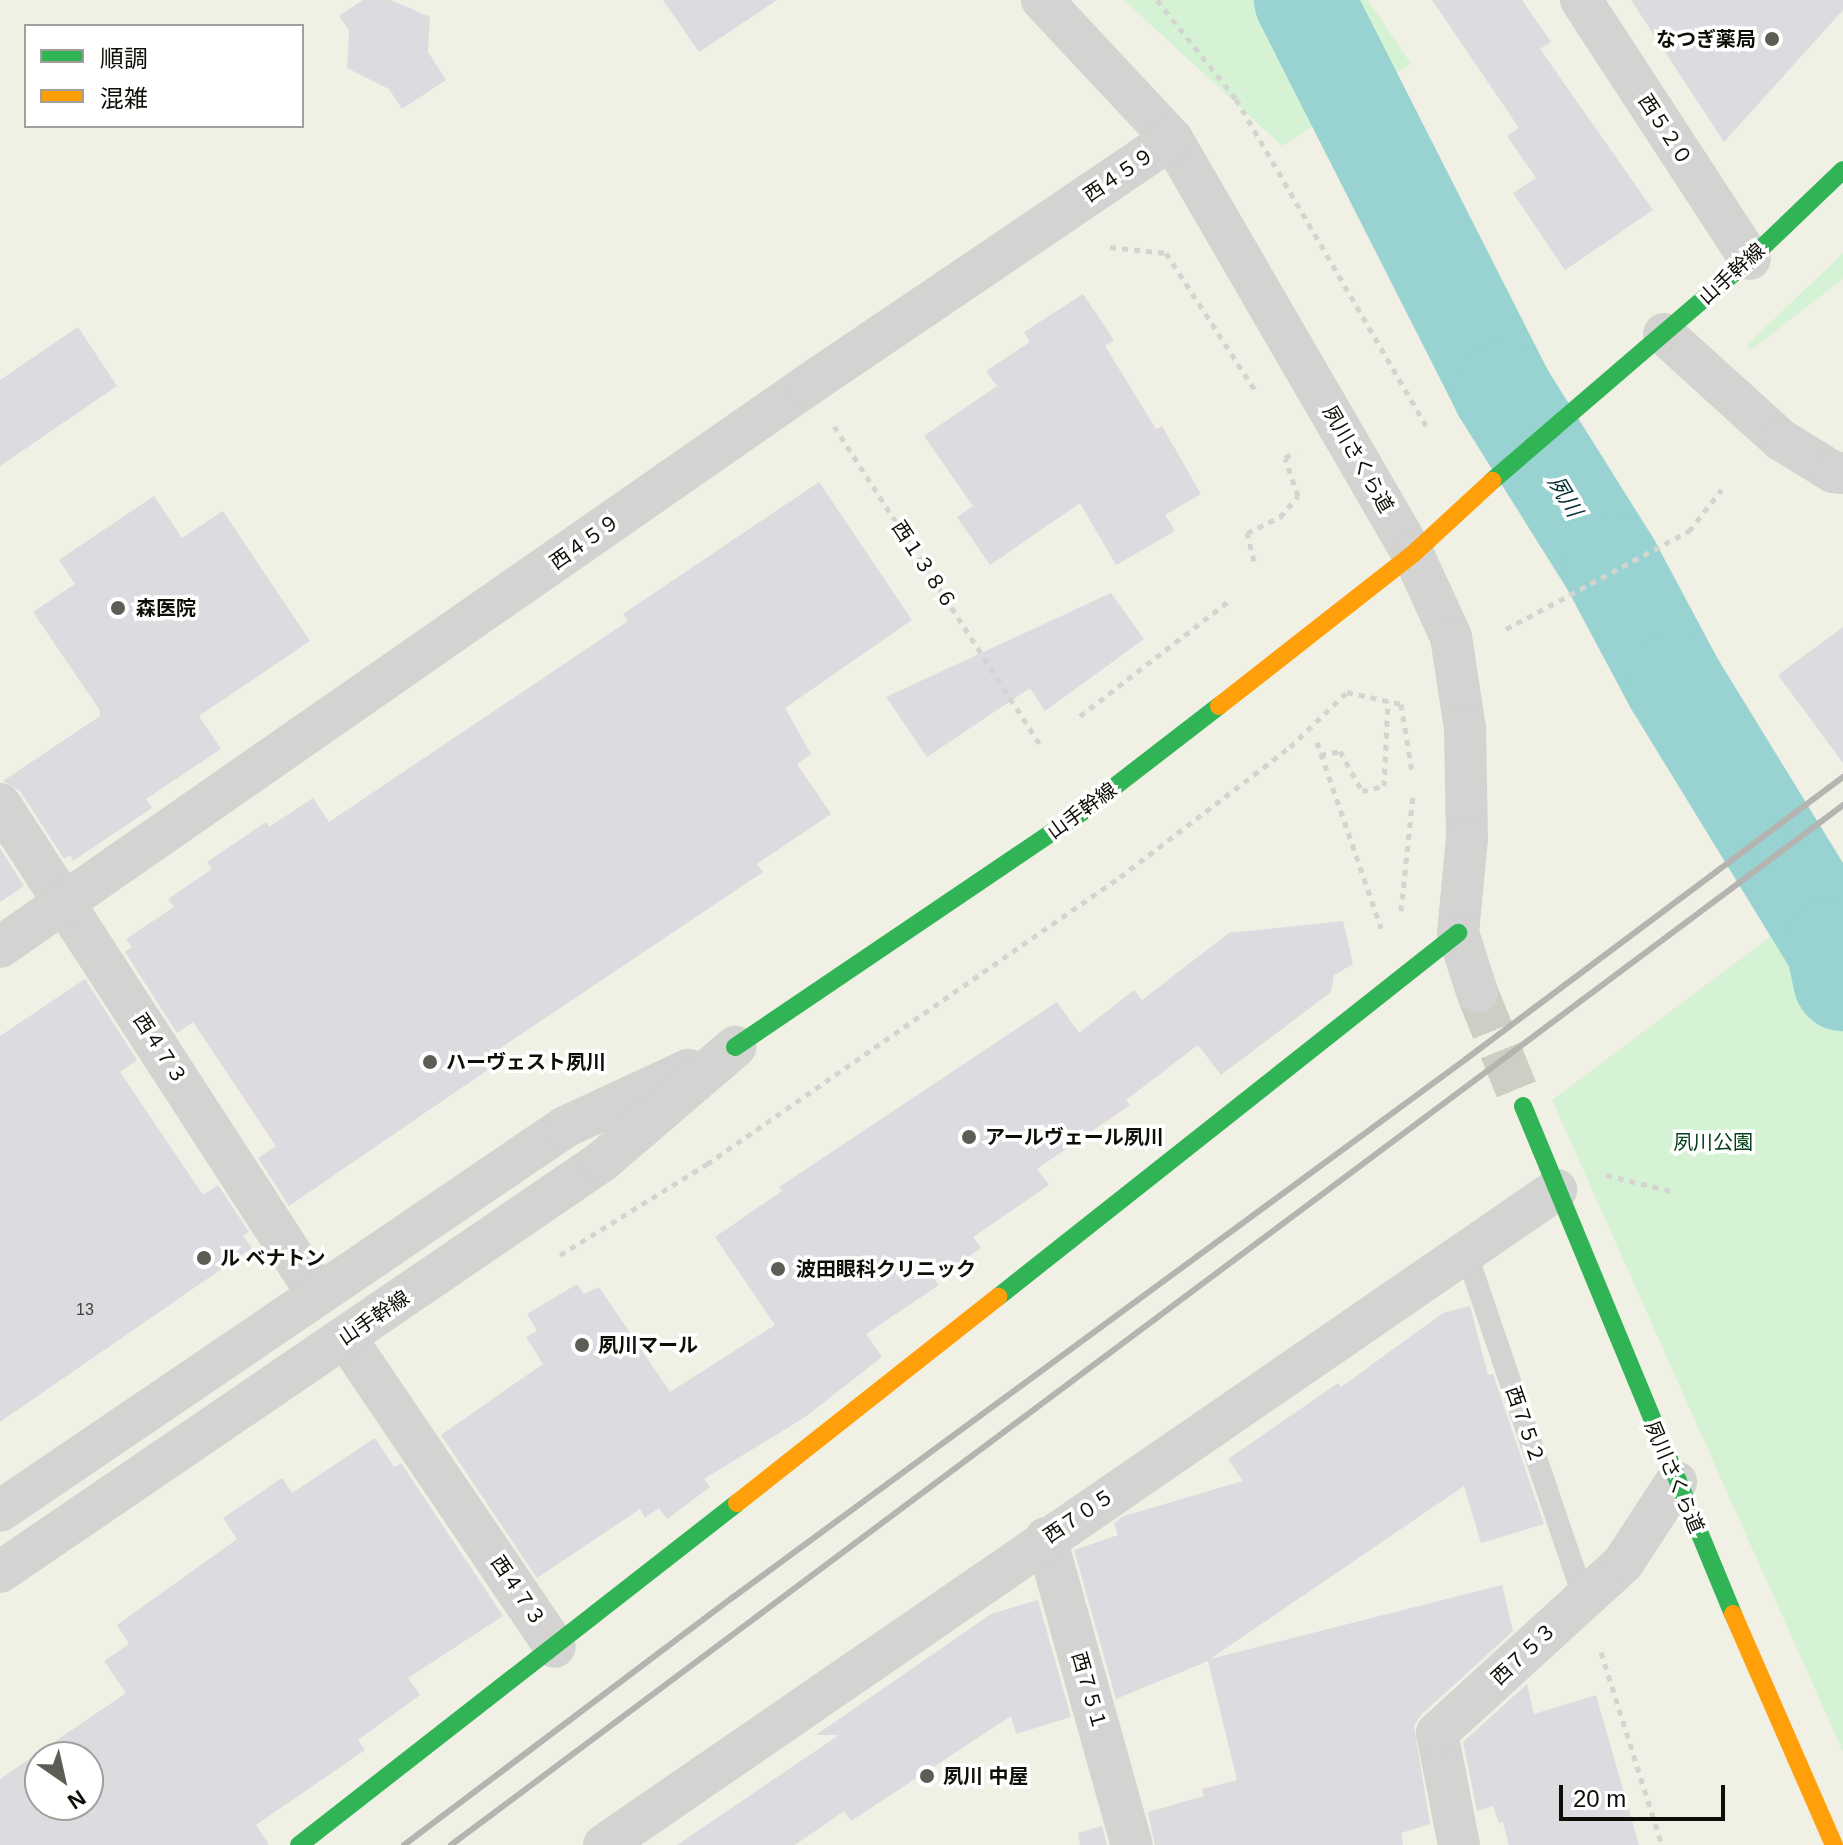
<!DOCTYPE html>
<meta charset="utf-8">
<style>
body{margin:0}
#map{position:relative;width:1843px;height:1845px;overflow:hidden;background:#f1f0e5;font-family:Helvetica,"Noto Sans JP",sans-serif}
div>[style]{position:absolute}
.green>*{inset:0;background:#d5f2d4}
.river>*{height:100px;margin:-50px;padding:0 50px;transform-origin:50px;border-radius:50px;background:#98d3d2}
.building>*{inset:0;background:#dddae0}
.street-tunnel>*{height:42px;margin-top:-21px;transform-origin:0;background:repeating-linear-gradient(90deg,#cfcec4 0 42px,transparent 0 63px)}
.path>*{height:5px;margin-top:-2.5px;transform-origin:0;background:repeating-linear-gradient(90deg,#d4d4d1 0 6px,transparent 0 12px)}
.lane>*{height:22px;margin:-11px;padding:0 11px;transform-origin:11px;border-radius:11px;background:#d3d3d1}
.street>*{height:42px;margin:-21px;padding:0 21px;transform-origin:21px;border-radius:21px;background:#d3d3d1}
.fast>*{height:18px;margin:-9px;padding:0 9px;transform-origin:9px;border-radius:9px;background:#30b455}
.slow>*{height:18px;margin:-9px;padding:0 9px;transform-origin:9px;border-radius:9px;background:#ff9f0a}
.rail>*{height:6px;margin:-3px;padding:0 3px;transform-origin:3px;border-radius:3px;background:#b5b4b1}
.dots>*{width:22px;height:22px;translate:-50% -50%;box-sizing:border-box;border:4px solid #fff;border-radius:50%}
span{translate:-50% -50%;white-space:nowrap;text-align:center;line-height:1.15;-webkit-text-stroke:7px #fff;paint-order:stroke}
.number-label{font-size:16px;color:#42413d}
.number-label span{-webkit-text-stroke-width:0}
.poi-label{font-size:20px;color:#0f0e07;font-weight:700}
.right{translate:-100% -50%;text-align:right}
.left{translate:0 -50%;text-align:left}
.street-label{font-size:20px;color:#0f0e07}
.park-label{font-size:20px;color:#034018}
.water-label{font-size:22px;color:#093436;font-style:italic}
.legend{position:absolute;left:24px;top:24px;width:280px;height:104px;box-sizing:border-box;background:#fff;border:2px solid #9f9f9c;margin:0;padding:10px 14px;list-style:none;font-size:24px;color:#0f0e07}
.legend li{display:flex;align-items:center;gap:16px;height:40px}
.legend b{width:40px;border:2px solid #9f9f9c}
.north{position:absolute;left:24px;top:1741px;width:80px;height:80px;box-sizing:border-box;background:#fff;border:2px solid #9f9f9c;border-radius:50%;rotate:146deg;font-size:22px;font-weight:700;line-height:32px;text-align:center;color:#0f0e07}
.north::after{content:'';display:block;margin:auto;width:28px;height:36px;background:#5e5d55;clip-path:polygon(50% 0,100% 100%,50% 72%,0 100%)}
.scale{position:absolute;left:1559px;top:1785px;width:166px;height:36px;box-sizing:border-box;border:4px solid #0f0e07;border-top:0;padding-left:10px;font-size:24px;line-height:28px;white-space:nowrap;color:#0f0e07;-webkit-text-stroke:6px #fff;paint-order:stroke}
</style>
<div id="map">
<div class="green">
<i style="clip-path:polygon(1124px 0,1368px 0,1411px 64px,1282px 146px)"></i>
<i style="clip-path:polygon(1843px 253px,1843px 279px,1751px 350px,1746px 346px)"></i>
<i style="clip-path:polygon(1843px 882px,1843px 1752px,1552px 1100px)"></i>
</div>
<div class="river">
<i style="left:1304px;top:0;width:438px;rotate:63.1deg"></i>
<i style="left:1502px;top:391px;width:205px;rotate:57.9deg"></i>
<i style="left:1611px;top:565px;width:134px;rotate:61.9deg"></i>
<i style="left:1674px;top:683px;width:310px;rotate:58.5deg"></i>
<i style="left:1836px;top:947px;width:35px;rotate:78deg"></i>
</div>
<div class="building">
<i style="clip-path:polygon(363px 0,391px 0,430px 17px,428px 52px,446px 80px,402px 109px,389px 89px,347px 68px,349px 30px,339px 16px)"></i>
<i style="clip-path:polygon(663px 0,777px 0,699px 52px)"></i>
<i style="clip-path:polygon(1432px 0,1522px 0,1551px 42px,1540px 49px,1653px 210px,1565px 270px,1513px 193px,1536px 178px,1507px 136px,1519px 128px)"></i>
<i style="clip-path:polygon(1631px 0,1843px 0,1843px 10px,1724px 142px)"></i>
<i style="clip-path:polygon(1083px 294px,1114px 340px,1105px 346px,1156px 429px,1162px 426px,1201px 494px,1165px 515px,1175px 531px,1116px 565px,1080px 503px,990px 565px,957px 517px,973px 506px,924px 436px,997px 386px,986px 371px,1030px 342px,1024px 332px)"></i>
<i style="clip-path:polygon(78px 327px,117px 386px,0 466px,0 380px)"></i>
<i style="clip-path:polygon(819px 482px,912px 620px,785px 708px,811px 754px,797px 764px,831px 814px,757px 864px,763px 872px,499px 1049px,505px 1058px,289px 1206px,258px 1158px,276px 1146px,193px 1022px,177px 1033px,125px 952px,132px 947px,126px 939px,174px 907px,168px 899px,212px 869px,207px 862px,266px 822px,269px 827px,313px 798px,329px 822px,628px 621px,623px 614px)"></i>
<i style="clip-path:polygon(154px 496px,182px 538px,223px 511px,310px 641px,199px 716px,221px 749px,146px 799px,152px 808px,73px 861px,70px 855px,64px 859px,20px 791px,3px 781px,100px 716px,99px 709px,33px 612px,75px 584px,59px 560px)"></i>
<i style="clip-path:polygon(1111px 593px,1144px 639px,1045px 711px,1030px 688px,927px 757px,886px 697px)"></i>
<i style="clip-path:polygon(1843px 627px,1843px 763px,1778px 675px)"></i>
<i style="clip-path:polygon(0 848px,24px 886px,0 902px)"></i>
<i style="clip-path:polygon(1343px 921px,1353px 964px,1334px 975px,1331px 992px,1221px 1075px,1198px 1045px,1126px 1100px,1130px 1105px,1037px 1169px,1049px 1185px,973px 1237px,981px 1248px,934px 1279px,939px 1285px,866px 1334px,882px 1357px,805px 1417px,704px 1479px,710px 1487px,667px 1519px,659px 1508px,645px 1518px,640px 1509px,537px 1578px,441px 1435px,543px 1364px,526px 1337px,537px 1331px,527px 1314px,577px 1284px,584px 1294px,599px 1287px,670px 1392px,775px 1325px,715px 1237px,782px 1191px,779px 1187px,1057px 1002px,1079px 1033px,1134px 990px,1142px 1000px,1229px 933px)"></i>
<i style="clip-path:polygon(85px 979px,137px 1060px,120px 1072px,203px 1195px,218px 1185px,249px 1232px,243px 1236px,252px 1248px,0 1422px,0 1036px)"></i>
<i style="clip-path:polygon(1470px 1306px,1488px 1375px,1493px 1374px,1544px 1524px,1481px 1543px,1464px 1486px,1210px 1659px,1502px 1585px,1513px 1631px,1421px 1715px,1414px 1726px,1430px 1824px,1401px 1833px,1403px 1845px,1155px 1845px,1148px 1812px,1204px 1796px,1202px 1789px,1237px 1780px,1208px 1661px,1116px 1699px,1074px 1550px,1118px 1535px,1114px 1523px,1124px 1516px,1243px 1481px,1228px 1459px,1338px 1383px,1341px 1387px,1443px 1313px)"></i>
<i style="clip-path:polygon(evenodd,375px 1438px,394px 1467px,401px 1463px,503px 1616px,408px 1678px,420px 1695px,358px 1740px,365px 1750px,256px 1825px,269px 1845px,0 1845px,0 1779px,126px 1693px,104px 1661px,129px 1644px,117px 1625px,237px 1539px,223px 1518px,282px 1478px,292px 1493px,375px 1438px,40px 1757px,88px 1757px,88px 1805px,40px 1805px,40px 1757px)"></i>
<i style="clip-path:polygon(1038px 1600px,1071px 1717px,1016px 1734px,1011px 1716px,851px 1821px,844px 1811px,795px 1845px,677px 1845px,839px 1735px,816px 1735px,991px 1614px)"></i>
<i style="clip-path:polygon(1527px 1684px,1534px 1714px,1596px 1695px,1639px 1845px,1509px 1845px,1503px 1822px,1499px 1823px,1493px 1806px,1477px 1811px,1463px 1742px)"></i>
<i style="clip-path:polygon(1102px 1826px,1107px 1845px,1080px 1845px,1078px 1833px)"></i>
</div>
<div class="street-tunnel">
<i style="left:1477px;top:992px;width:123px;rotate:68deg"></i>
</div>
<div class="path">
<i style="left:1157px;top:0;width:127px;rotate:51.4deg"></i>
<i style="left:1236px;top:99px;width:380px;rotate:59.8deg"></i>
<i style="left:1110px;top:247px;width:56px;rotate:6.1deg"></i>
<i style="left:1166px;top:253px;width:167px;rotate:57deg"></i>
<i style="left:834px;top:426px;width:380px;rotate:57.1deg"></i>
<i style="left:1254px;top:561px;width:29px;rotate:-104deg"></i>
<i style="left:1247px;top:533px;width:37px;rotate:-26deg"></i>
<i style="left:1280px;top:517px;width:28px;rotate:-49deg"></i>
<i style="left:1298px;top:496px;width:40px;rotate:-108.9deg"></i>
<i style="left:1285px;top:458px;width:12px;rotate:-31deg"></i>
<i style="left:1506px;top:629px;width:208px;rotate:-28.2deg"></i>
<i style="left:1689px;top:531px;width:53px;rotate:-51.8deg"></i>
<i style="left:1080px;top:716px;width:188px;rotate:-37.7deg"></i>
<i style="left:1317px;top:742px;width:197px;rotate:71deg"></i>
<i style="left:1320px;top:755px;width:20px;rotate:-11deg"></i>
<i style="left:1340px;top:751px;width:46px;rotate:61.2deg"></i>
<i style="left:1362px;top:791px;width:23px;rotate:-13deg"></i>
<i style="left:1384px;top:786px;width:85px;rotate:-87.3deg"></i>
<i style="left:1401px;top:911px;width:118px;rotate:-84.1deg"></i>
<i style="left:1606px;top:1175px;width:67px;rotate:13.8deg"></i>
<i style="left:560px;top:1255px;width:173px;rotate:-31.8deg"></i>
<i style="left:707px;top:1164px;width:503px;rotate:-34.8deg"></i>
<i style="left:1120px;top:877px;width:214px;rotate:-37.4deg"></i>
<i style="left:1290px;top:747px;width:79px;rotate:-44deg"></i>
<i style="left:1347px;top:692px;width:55px;rotate:12.5deg"></i>
<i style="left:1401px;top:704px;width:69px;rotate:80.8deg"></i>
<i style="left:1601px;top:1652px;width:202px;rotate:72.5deg"></i>
</div>
<div class="lane">
<i style="left:1466px;top:1252px;width:366px;rotate:71.2deg"></i>
</div>
<div class="street">
<i style="left:1042px;top:0;width:190px;rotate:46.9deg"></i>
<i style="left:1172px;top:139px;width:480px;rotate:59.9deg"></i>
<i style="left:1413px;top:554px;width:91px;rotate:65.4deg"></i>
<i style="left:1451px;top:637px;width:92px;rotate:81.3deg"></i>
<i style="left:1465px;top:728px;width:110px;rotate:89deg"></i>
<i style="left:1467px;top:838px;width:95px;rotate:95.4deg"></i>
<i style="left:1458px;top:933px;width:62px;rotate:72.1deg"></i>
<i style="left:1581px;top:0;width:309px;rotate:56.9deg"></i>
<i style="left:1664px;top:334px;width:158px;rotate:42.2deg"></i>
<i style="left:1781px;top:440px;width:61px;rotate:31.6deg"></i>
<i style="left:1833px;top:472px;width:10px;rotate:6deg"></i>
<i style="left:0;top:804px;width:585px;rotate:57.07deg"></i>
<i style="left:0;top:947px;width:984px;rotate:-34.82deg"></i>
<i style="left:808px;top:385px;width:439px;rotate:-34.1deg"></i>
<i style="left:345px;top:1337px;width:374px;rotate:55.9deg"></i>
<i style="left:0;top:1511px;width:683px;rotate:-34.2deg"></i>
<i style="left:565px;top:1127px;width:136px;rotate:-24.9deg"></i>
<i style="left:1046px;top:1538px;width:319px;rotate:74.4deg"></i>
<i style="left:0;top:1572px;width:728px;rotate:-34.3deg"></i>
<i style="left:601px;top:1162px;width:177px;rotate:-40.6deg"></i>
<i style="left:604px;top:1845px;width:1156px;rotate:-34.53deg"></i>
<i style="left:1459px;top:1845px;width:114px;rotate:-101.1deg"></i>
<i style="left:1437px;top:1733px;width:252px;rotate:-42.4deg"></i>
<i style="left:1623px;top:1563px;width:97px;rotate:-56.8deg"></i>
</div>
<div class="fast">
<i style="left:1492px;top:481px;width:340px;rotate:-40.7deg"></i>
<i style="left:1750px;top:259px;width:129px;rotate:-43.7deg"></i>
<i style="left:735px;top:1047px;width:420px;rotate:-34.1deg"></i>
<i style="left:1083px;top:811px;width:172px;rotate:-37.7deg"></i>
<i style="left:1523px;top:1106px;width:550px;rotate:67.54deg"></i>
<i style="left:998px;top:1297px;width:587px;rotate:-38.35deg"></i>
<i style="left:299px;top:1845px;width:556px;rotate:-37.98deg"></i>
</div>
<div class="slow">
<i style="left:1219px;top:706px;width:246px;rotate:-38.1deg"></i>
<i style="left:1413px;top:554px;width:108px;rotate:-42.7deg"></i>
<i style="left:737px;top:1503px;width:333px;rotate:-38.3deg"></i>
<i style="left:1733px;top:1614px;width:252px;rotate:66.4deg"></i>
</div>
<div class="rail">
<i style="left:404px;top:1845px;width:411px;rotate:-37deg"></i>
<i style="left:732px;top:1598px;width:911px;rotate:-36.29deg"></i>
<i style="left:1466px;top:1059px;width:471px;rotate:-36.8deg"></i>
<i style="left:451px;top:1845px;width:1738px;rotate:-36.76deg"></i>
</div>
<div class="dots">
<i style="left:1772px;top:39px;background:#5e5d55"></i>
<i style="left:118px;top:608px;background:#5e5d55"></i>
<i style="left:430px;top:1062px;background:#5e5d55"></i>
<i style="left:969px;top:1137px;background:#5e5d55"></i>
<i style="left:204px;top:1258px;background:#5e5d55"></i>
<i style="left:778px;top:1269px;background:#5e5d55"></i>
<i style="left:582px;top:1345px;background:#5e5d55"></i>
<i style="left:927px;top:1776px;background:#5e5d55"></i>
</div>
<div class="number-label">
<span style="left:85px;top:1310px">13</span>
</div>
<div class="poi-label">
<span class="right" style="left:1756px;top:39px">なつぎ薬局</span>
<span class="left" style="left:136px;top:608px">森医院</span>
<span class="left" style="left:446px;top:1062px">ハーヴェスト夙川</span>
<span class="left" style="left:985px;top:1137px">アールヴェール夙川</span>
<span class="left" style="left:220px;top:1258px">ル ベナトン</span>
<span class="left" style="left:796px;top:1269px">波田眼科クリニック</span>
<span class="left" style="left:598px;top:1345px">夙川マール</span>
<span class="left" style="left:943px;top:1776px">夙川 中屋</span>
</div>
<div class="street-label">
<span style="left:1665px;top:130px;rotate:57deg">西５２０</span>
<span style="left:1119px;top:175px;rotate:-34deg">西４５９</span>
<span style="left:1732px;top:274px;rotate:-42deg">山手幹線</span>
<span style="left:1358px;top:459px;rotate:60deg">夙川さくら道</span>
<span style="left:585px;top:542px;rotate:-35deg">西４５９</span>
<span style="left:924px;top:565px;rotate:57deg">西１３８６</span>
<span style="left:1082px;top:811px;rotate:-36deg">山手幹線</span>
<span style="left:160px;top:1049px;rotate:57deg">西４７３</span>
<span style="left:374px;top:1318px;rotate:-34deg">山手幹線</span>
<span style="left:1525px;top:1425px;rotate:71deg">西７５２</span>
<span style="left:1674px;top:1477px;rotate:67deg">夙川さくら道</span>
<span style="left:1079px;top:1516px;rotate:-34deg">西７０５</span>
<span style="left:518px;top:1591px;rotate:56deg">西４７３</span>
<span style="left:1524px;top:1654px;rotate:-43deg">西７５３</span>
<span style="left:1089px;top:1691px;rotate:74deg">西７５１</span>
</div>
<div class="park-label">
<span style="left:1713px;top:1142px">夙川公園</span>
</div>
<div class="water-label">
<span style="left:1565px;top:496px;rotate:59deg">夙川</span>
</div>
<ul class="legend">
<li><b style="height:10px;background:#30b455"></b>順調</li>
<li><b style="height:10px;background:#ff9f0a"></b>混雑</li>
</ul>
<div class="north">N</div>
<div class="scale">20 m</div>
</div>
